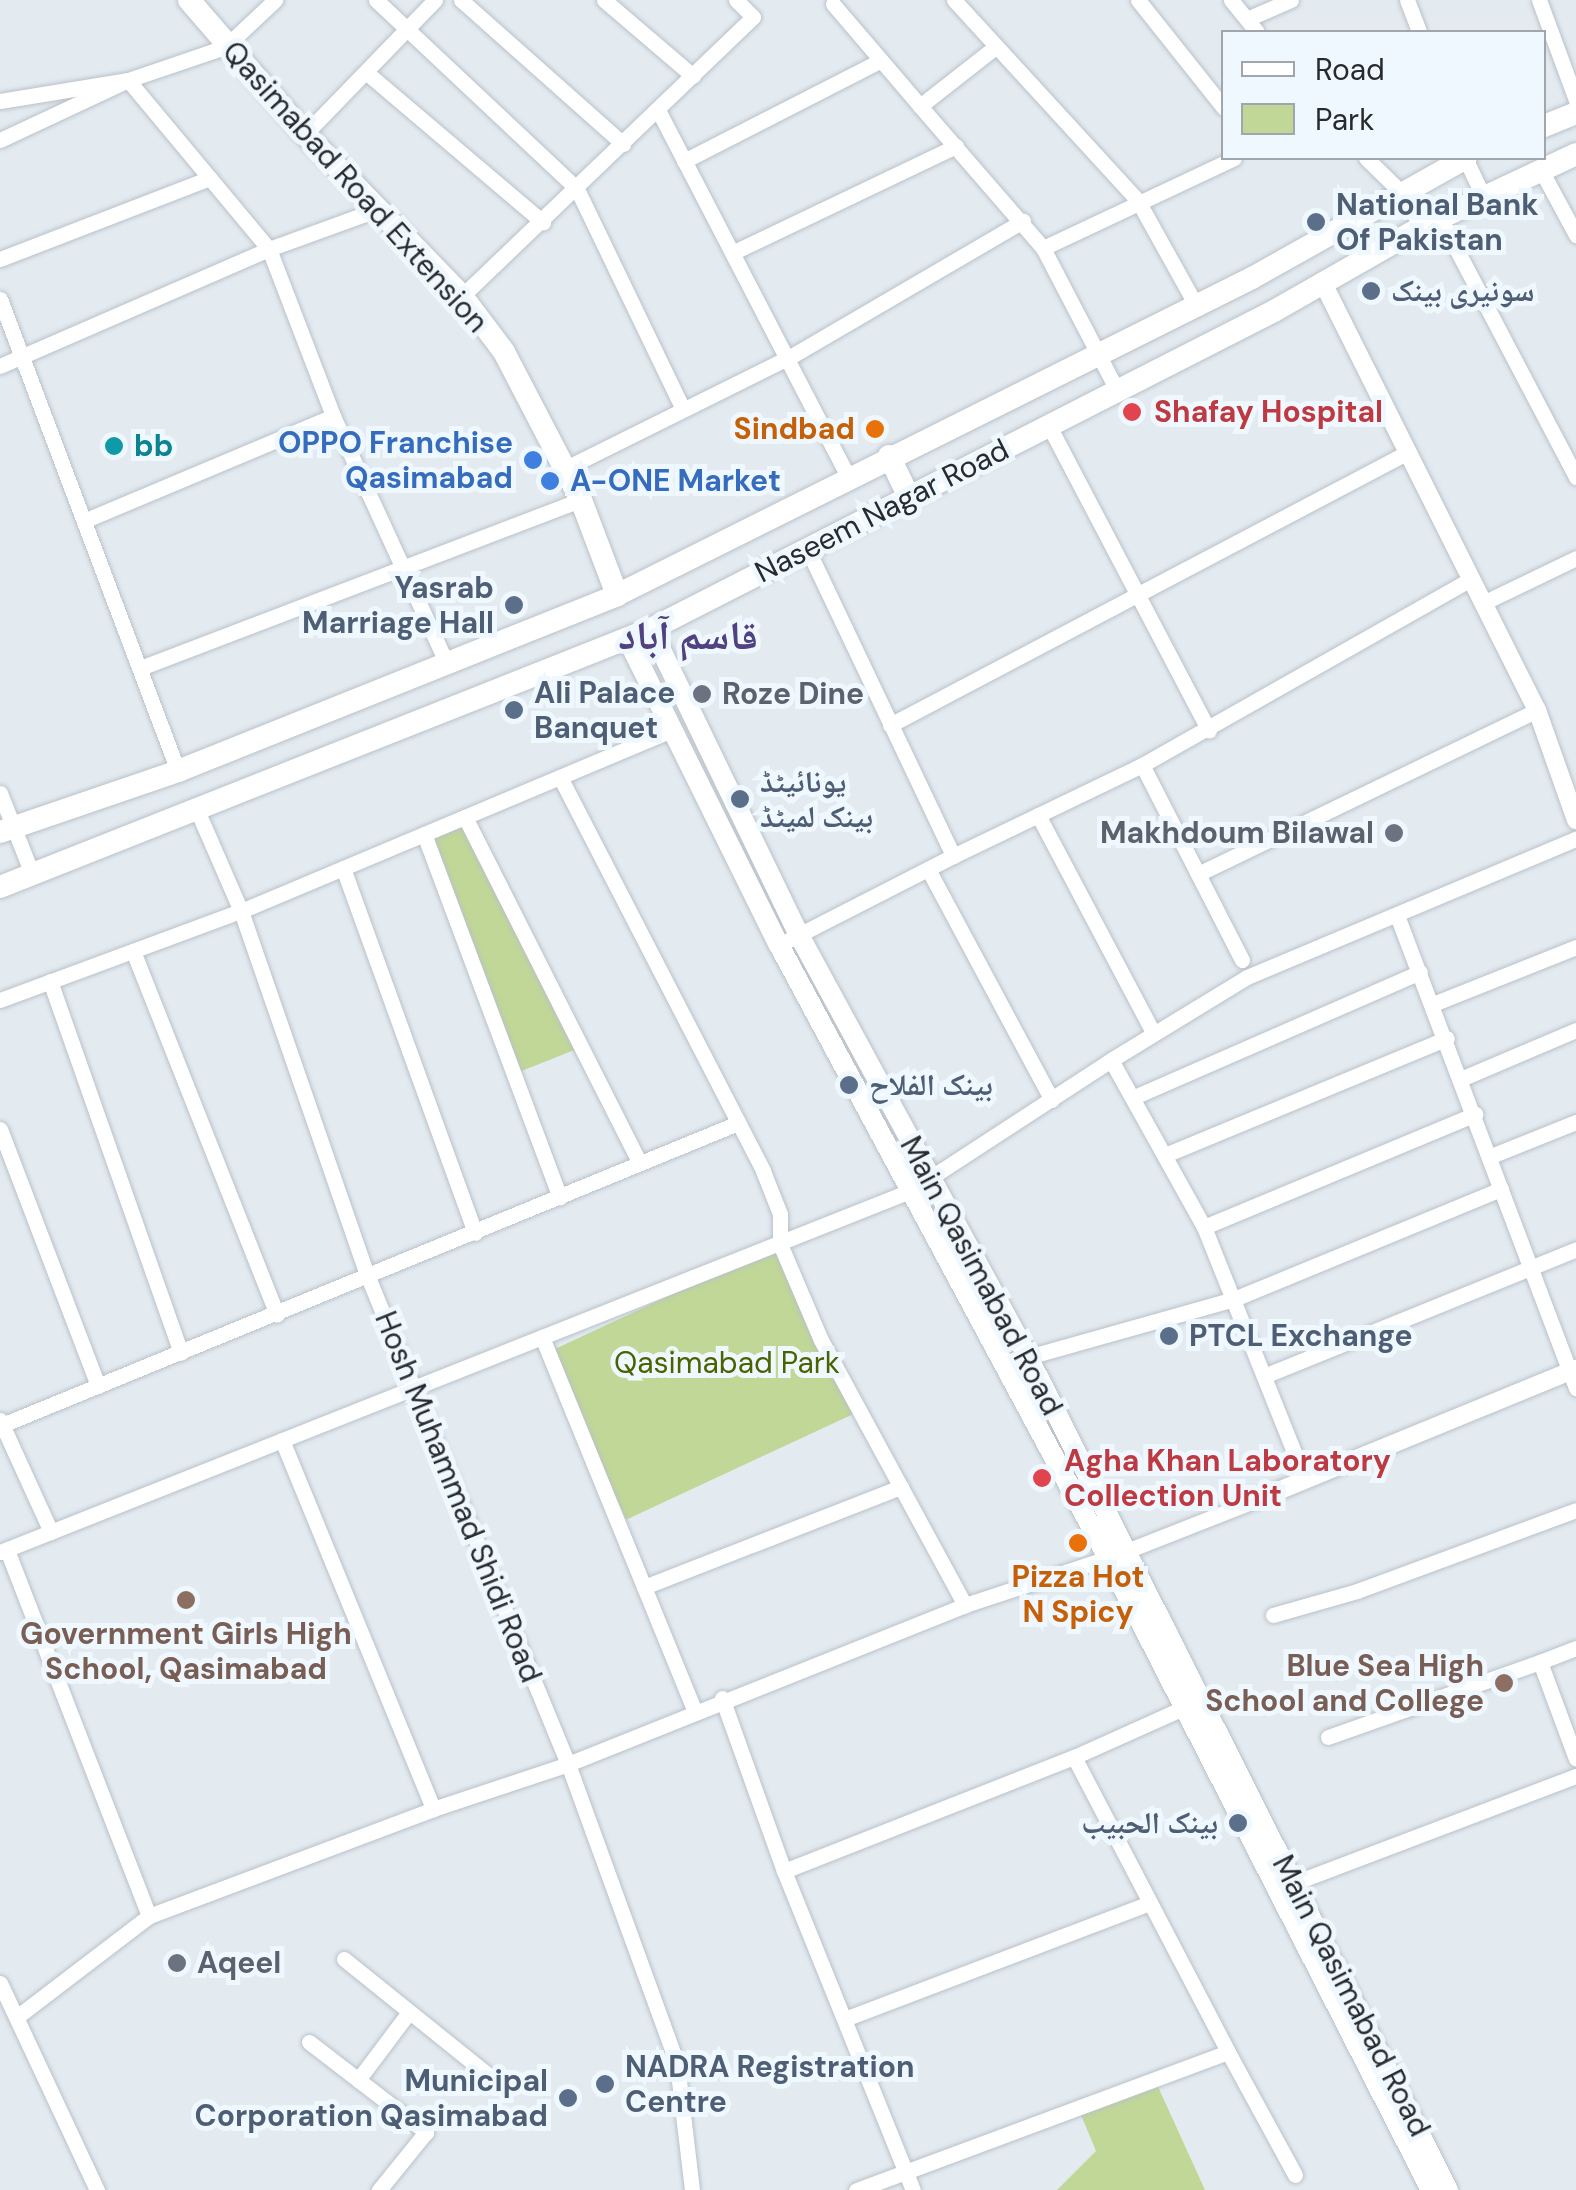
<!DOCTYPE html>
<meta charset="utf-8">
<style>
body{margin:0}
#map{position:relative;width:1576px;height:2190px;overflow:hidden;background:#e3ebf1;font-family:"DM Sans","Noto Naskh Arabic",sans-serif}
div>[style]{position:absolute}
.green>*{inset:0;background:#c0d797;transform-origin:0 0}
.roads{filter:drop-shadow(0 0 2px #bac1c8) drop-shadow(0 0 2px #bac1c8)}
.minor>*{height:15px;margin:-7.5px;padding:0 7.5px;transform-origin:7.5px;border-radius:7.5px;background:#fff}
.tertiary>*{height:18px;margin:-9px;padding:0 9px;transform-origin:9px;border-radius:9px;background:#fff}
.secondary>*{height:20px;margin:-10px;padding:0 10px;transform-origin:10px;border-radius:10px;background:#fff}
.primary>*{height:22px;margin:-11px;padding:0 11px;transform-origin:11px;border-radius:11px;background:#fff}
.dots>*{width:28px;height:28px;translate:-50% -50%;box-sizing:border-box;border:5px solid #f0f8ff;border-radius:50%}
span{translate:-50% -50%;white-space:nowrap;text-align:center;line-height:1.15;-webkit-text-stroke:10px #f0f8ff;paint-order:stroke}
.street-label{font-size:30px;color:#282b2d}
.service-label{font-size:30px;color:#4e5e75;font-weight:700}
.left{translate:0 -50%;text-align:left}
.right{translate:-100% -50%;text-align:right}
.health-label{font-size:30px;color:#be3a42;font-weight:700}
.food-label{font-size:30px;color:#c56008;font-weight:700}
.shop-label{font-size:30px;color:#366cbe;font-weight:700}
.culture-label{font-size:30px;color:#0d838f;font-weight:700}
.worship-label{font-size:30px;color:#5b616d;font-weight:700}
.park-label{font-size:30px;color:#4a6200}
.education-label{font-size:30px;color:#785e54;font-weight:700}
.district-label{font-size:40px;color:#504280;font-weight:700}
.legend{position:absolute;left:1221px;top:30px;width:325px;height:130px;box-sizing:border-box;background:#f0f8ff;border:2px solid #a0a6ab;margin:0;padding:12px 18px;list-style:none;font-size:30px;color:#282b2d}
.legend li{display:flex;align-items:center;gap:20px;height:50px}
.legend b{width:50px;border:2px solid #a0a6ab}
</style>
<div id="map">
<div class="green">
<i style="clip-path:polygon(465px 817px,582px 1047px,514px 1074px,424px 834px)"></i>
<i style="left:780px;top:1244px;width:185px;height:256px;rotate:65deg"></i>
<i style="clip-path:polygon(1155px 2080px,1205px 2190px,1057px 2190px,1096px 2151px,1079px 2110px)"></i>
</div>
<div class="roads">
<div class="minor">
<i style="left:376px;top:0;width:276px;rotate:43.2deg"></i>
<i style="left:577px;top:189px;width:242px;rotate:64.3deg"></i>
<i style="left:461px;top:0;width:217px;rotate:41.6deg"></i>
<i style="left:604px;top:0;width:117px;rotate:40.5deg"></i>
<i style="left:954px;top:0;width:273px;rotate:47.5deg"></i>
<i style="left:1138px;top:201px;width:119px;rotate:60.9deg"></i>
<i style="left:1138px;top:0;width:138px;rotate:51.5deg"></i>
<i style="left:1231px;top:0;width:41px;rotate:50.9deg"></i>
<i style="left:1407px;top:0;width:34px;rotate:69deg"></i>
<i style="left:1539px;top:0;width:107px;rotate:69.7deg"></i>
<i style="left:833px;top:4px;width:134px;rotate:49.5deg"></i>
<i style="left:1247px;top:19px;width:48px;rotate:-23.4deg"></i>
<i style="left:994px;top:48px;width:94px;rotate:141.9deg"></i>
<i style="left:920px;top:106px;width:188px;rotate:49.1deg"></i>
<i style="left:1043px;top:248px;width:162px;rotate:62.5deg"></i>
<i style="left:367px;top:73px;width:231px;rotate:40.3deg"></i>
<i style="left:0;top:101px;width:130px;rotate:-9.3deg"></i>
<i style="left:128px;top:80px;width:102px;rotate:-18.8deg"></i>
<i style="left:225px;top:47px;width:69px;rotate:-43.2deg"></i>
<i style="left:658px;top:110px;width:412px;rotate:62.6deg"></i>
<i style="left:305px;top:134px;width:187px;rotate:-45.9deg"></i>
<i style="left:0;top:140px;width:141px;rotate:-25.1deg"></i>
<i style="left:128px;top:80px;width:220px;rotate:50.2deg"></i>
<i style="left:269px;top:249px;width:179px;rotate:69deg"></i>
<i style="left:333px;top:416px;width:271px;rotate:65.3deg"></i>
<i style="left:1366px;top:158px;width:52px;rotate:44.2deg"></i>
<i style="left:1403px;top:194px;width:38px;rotate:61deg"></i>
<i style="left:1465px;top:158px;width:47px;rotate:64.5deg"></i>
<i style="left:684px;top:161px;width:221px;rotate:-27.1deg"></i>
<i style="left:1542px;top:172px;width:72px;rotate:61.6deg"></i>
<i style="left:1440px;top:218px;width:293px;rotate:62.3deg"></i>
<i style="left:1043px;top:248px;width:211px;rotate:-25.2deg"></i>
<i style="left:734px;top:252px;width:246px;rotate:-25.5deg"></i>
<i style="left:0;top:259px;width:225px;rotate:-21.1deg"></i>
<i style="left:462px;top:296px;width:403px;rotate:-43.8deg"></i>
<i style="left:753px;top:17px;width:24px;rotate:-135deg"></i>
<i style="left:0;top:299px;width:504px;rotate:69.34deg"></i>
<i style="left:0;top:366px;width:293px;rotate:-23.5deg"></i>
<i style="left:269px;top:249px;width:117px;rotate:-20deg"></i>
<i style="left:1049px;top:426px;width:344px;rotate:62.3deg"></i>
<i style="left:562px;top:470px;width:254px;rotate:-26.4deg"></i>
<i style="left:790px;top:357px;width:270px;rotate:-30.3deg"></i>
<i style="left:86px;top:520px;width:268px;rotate:-22.8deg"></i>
<i style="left:807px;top:548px;width:341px;rotate:64.6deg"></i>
<i style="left:953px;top:856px;width:210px;rotate:-25.7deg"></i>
<i style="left:1483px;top:603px;width:103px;rotate:-25.8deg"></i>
<i style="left:140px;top:668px;width:472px;rotate:-20.9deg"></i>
<i style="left:890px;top:725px;width:586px;rotate:-27.79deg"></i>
<i style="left:560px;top:777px;width:443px;rotate:62.7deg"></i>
<i style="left:763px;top:1171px;width:46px;rotate:68.4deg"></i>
<i style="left:780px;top:1214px;width:30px;rotate:90deg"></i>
<i style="left:780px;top:1244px;width:104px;rotate:66.9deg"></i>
<i style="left:821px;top:1340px;width:302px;rotate:61.5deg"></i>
<i style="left:965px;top:1605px;width:151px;rotate:-18.2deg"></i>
<i style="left:0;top:793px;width:87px;rotate:68.4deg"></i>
<i style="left:197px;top:810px;width:110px;rotate:66.5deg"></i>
<i style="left:241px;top:911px;width:387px;rotate:70.9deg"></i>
<i style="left:368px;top:1277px;width:526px;rotate:67.67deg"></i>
<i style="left:568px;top:1764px;width:319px;rotate:70deg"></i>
<i style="left:677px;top:2064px;width:127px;rotate:83.2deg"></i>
<i style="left:1038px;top:815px;width:246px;rotate:62.1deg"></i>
<i style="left:465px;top:817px;width:388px;rotate:63.2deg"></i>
<i style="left:424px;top:834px;width:388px;rotate:69.5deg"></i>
<i style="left:343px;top:868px;width:388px;rotate:70.1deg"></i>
<i style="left:928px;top:869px;width:262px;rotate:61.8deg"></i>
<i style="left:1198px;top:874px;width:377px;rotate:-25.8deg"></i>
<i style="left:1398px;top:918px;width:503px;rotate:69.26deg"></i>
<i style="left:779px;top:945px;width:195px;rotate:-27.1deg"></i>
<i style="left:133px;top:951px;width:391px;rotate:68.4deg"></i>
<i style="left:1242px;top:960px;width:219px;rotate:-117.1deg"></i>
<i style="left:1142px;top:765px;width:378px;rotate:-29.5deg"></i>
<i style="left:50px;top:981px;width:394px;rotate:70.6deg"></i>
<i style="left:0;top:1000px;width:257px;rotate:-20.3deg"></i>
<i style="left:241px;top:911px;width:464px;rotate:-22.8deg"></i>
<i style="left:1433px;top:1004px;width:154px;rotate:-21.7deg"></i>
<i style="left:1111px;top:1060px;width:159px;rotate:-31.4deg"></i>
<i style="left:1247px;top:977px;width:357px;rotate:-22.8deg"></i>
<i style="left:1463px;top:1078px;width:123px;rotate:-23deg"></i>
<i style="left:1134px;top:1097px;width:312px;rotate:-23.6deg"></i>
<i style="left:0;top:1129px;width:275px;rotate:69.1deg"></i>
<i style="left:1165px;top:1155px;width:305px;rotate:-22.5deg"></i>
<i style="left:1491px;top:1156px;width:92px;rotate:-21.8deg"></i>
<i style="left:1204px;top:1227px;width:294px;rotate:-22.6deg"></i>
<i style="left:542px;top:1337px;width:403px;rotate:67.8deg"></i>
<i style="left:1028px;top:1357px;width:214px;rotate:-15.7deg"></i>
<i style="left:1234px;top:1299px;width:289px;rotate:-22.4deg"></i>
<i style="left:1264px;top:1376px;width:337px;rotate:-22.1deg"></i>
<i style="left:0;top:1420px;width:123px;rotate:65.5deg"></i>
<i style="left:2px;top:1425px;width:796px;rotate:-22.31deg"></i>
<i style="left:282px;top:1440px;width:399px;rotate:67.7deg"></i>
<i style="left:433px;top:1809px;width:142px;rotate:-18.4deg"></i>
<i style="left:568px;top:1764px;width:428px;rotate:-21.8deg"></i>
<i style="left:7px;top:1550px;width:393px;rotate:68.8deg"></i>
<i style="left:149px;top:1916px;width:166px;rotate:142.6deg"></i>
<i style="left:0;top:1552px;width:979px;rotate:-21.64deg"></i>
<i style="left:910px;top:1191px;width:240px;rotate:-33.1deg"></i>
<i style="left:1111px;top:1060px;width:191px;rotate:60.9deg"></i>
<i style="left:1204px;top:1227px;width:272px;rotate:68.2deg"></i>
<i style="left:1124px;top:1552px;width:142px;rotate:-21.5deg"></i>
<i style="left:644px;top:1587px;width:276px;rotate:-21.3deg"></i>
<i style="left:1273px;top:1615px;width:87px;rotate:-15.9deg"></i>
<i style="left:1357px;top:1591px;width:233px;rotate:-20.3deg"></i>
<i style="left:1576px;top:1648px;width:39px;rotate:159deg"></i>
<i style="left:1540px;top:1662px;width:103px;rotate:69.6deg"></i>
<i style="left:722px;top:1698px;width:184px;rotate:70.3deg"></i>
<i style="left:784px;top:1871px;width:312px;rotate:-21.5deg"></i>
<i style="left:1074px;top:1757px;width:333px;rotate:62.4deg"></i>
<i style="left:1228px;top:2052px;width:397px;rotate:159.6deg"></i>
<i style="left:1328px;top:1737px;width:225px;rotate:-19.5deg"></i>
<i style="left:1074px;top:1757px;width:117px;rotate:-24.2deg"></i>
<i style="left:784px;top:1871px;width:344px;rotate:68deg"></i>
<i style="left:1294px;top:1883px;width:302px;rotate:-20.8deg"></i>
<i style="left:149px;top:1916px;width:303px;rotate:-20.6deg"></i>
<i style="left:344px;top:1959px;width:182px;rotate:38.8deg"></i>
<i style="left:0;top:1983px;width:229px;rotate:64.9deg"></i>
<i style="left:847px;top:2018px;width:324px;rotate:-20.8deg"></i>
<i style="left:309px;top:2042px;width:148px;rotate:37.6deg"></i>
<i style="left:426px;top:2132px;width:75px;rotate:129deg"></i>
<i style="left:1228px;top:2052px;width:140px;rotate:61.4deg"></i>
<i style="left:358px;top:2080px;width:85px;rotate:-53.1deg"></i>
</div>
<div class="tertiary">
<i style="left:1324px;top:285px;width:475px;rotate:63.4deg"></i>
<i style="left:1537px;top:710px;width:117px;rotate:70.5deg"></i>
<i style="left:1256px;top:1500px;width:346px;rotate:-22.3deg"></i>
</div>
<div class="secondary">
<i style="left:651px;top:629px;width:340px;rotate:64.2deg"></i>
<i style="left:799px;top:935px;width:480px;rotate:61.5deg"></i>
<i style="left:1028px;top:1357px;width:933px;rotate:63.24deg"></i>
<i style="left:627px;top:638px;width:343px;rotate:63.7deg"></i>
<i style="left:779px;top:945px;width:696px;rotate:61.78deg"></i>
<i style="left:1108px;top:1558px;width:710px;rotate:62.93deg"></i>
</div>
<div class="primary">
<i style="left:189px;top:0;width:177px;rotate:49.1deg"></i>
<i style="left:305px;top:134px;width:226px;rotate:45.9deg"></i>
<i style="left:462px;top:296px;width:70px;rotate:53.1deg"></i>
<i style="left:504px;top:352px;width:167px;rotate:62.5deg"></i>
<i style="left:581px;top:500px;width:102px;rotate:69.2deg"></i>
<i style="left:1544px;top:126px;width:35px;rotate:-22deg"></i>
<i style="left:889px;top:456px;width:46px;rotate:64deg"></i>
<i style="left:0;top:832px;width:188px;rotate:-18.9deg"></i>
<i style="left:178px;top:771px;width:473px;rotate:-21.8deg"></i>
<i style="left:617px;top:595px;width:710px;rotate:-26.53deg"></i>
<i style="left:1252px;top:278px;width:245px;rotate:-29.3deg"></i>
<i style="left:0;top:887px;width:700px;rotate:-21.62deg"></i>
<i style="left:651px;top:629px;width:699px;rotate:-27.04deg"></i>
<i style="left:1274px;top:311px;width:169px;rotate:-29.7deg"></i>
<i style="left:1421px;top:227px;width:171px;rotate:-25.2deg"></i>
</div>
</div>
<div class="dots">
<i style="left:1316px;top:222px;background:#5c6f8a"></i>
<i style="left:1371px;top:291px;background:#5c6f8a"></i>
<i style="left:1132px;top:412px;background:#e0444e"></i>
<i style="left:875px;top:429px;background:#e8710a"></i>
<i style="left:114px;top:446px;background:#0f9aa8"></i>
<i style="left:533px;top:460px;background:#3f7fe0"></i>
<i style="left:550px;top:481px;background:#3f7fe0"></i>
<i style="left:514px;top:605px;background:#5c6f8a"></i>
<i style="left:702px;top:694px;background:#6b7280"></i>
<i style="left:514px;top:710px;background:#5c6f8a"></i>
<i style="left:740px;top:799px;background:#5c6f8a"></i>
<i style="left:1394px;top:833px;background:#6b7280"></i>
<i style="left:849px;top:1085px;background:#5c6f8a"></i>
<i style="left:1169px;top:1336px;background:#5c6f8a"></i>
<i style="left:1042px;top:1478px;background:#e0444e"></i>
<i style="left:1078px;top:1543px;background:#e8710a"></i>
<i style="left:186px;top:1600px;background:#8d6e63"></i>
<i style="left:1504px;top:1683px;background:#8d6e63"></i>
<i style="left:1238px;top:1823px;background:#5c6f8a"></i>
<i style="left:177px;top:1963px;background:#6b7280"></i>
<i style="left:605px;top:2084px;background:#5c6f8a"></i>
<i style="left:568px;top:2098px;background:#5c6f8a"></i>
</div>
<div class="street-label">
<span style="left:355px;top:187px;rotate:48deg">Qasimabad Road Extension</span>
<span style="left:882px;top:511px;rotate:-27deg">Naseem Nagar Road</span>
<span style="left:981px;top:1276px;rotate:62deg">Main Qasimabad Road</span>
<span style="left:458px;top:1497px;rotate:68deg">Hosh Muhammad Shidi Road</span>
<span style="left:1351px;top:1996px;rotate:63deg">Main Qasimabad Road</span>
</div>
<div class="service-label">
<span class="left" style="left:1336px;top:222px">National Bank<br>Of Pakistan</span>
<span class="left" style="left:1391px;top:291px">سونیری بینک</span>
<span class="right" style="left:494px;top:605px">Yasrab<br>Marriage Hall</span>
<span class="left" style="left:534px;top:710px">Ali Palace<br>Banquet</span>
<span class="left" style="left:760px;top:799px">یونائیٹڈ<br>بینک لمیٹڈ</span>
<span class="left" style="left:869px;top:1085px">بینک الفلاح</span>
<span class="left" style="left:1189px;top:1336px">PTCL Exchange</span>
<span class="right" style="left:1218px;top:1823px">بينک الحبيب</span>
<span class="left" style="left:625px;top:2084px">NADRA Registration<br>Centre</span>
<span class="right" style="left:548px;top:2098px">Municipal<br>Corporation Qasimabad</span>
</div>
<div class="health-label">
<span class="left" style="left:1154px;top:412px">Shafay Hospital</span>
<span class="left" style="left:1064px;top:1478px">Agha Khan Laboratory<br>Collection Unit</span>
</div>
<div class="food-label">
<span class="right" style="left:855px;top:429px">Sindbad</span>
<span style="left:1078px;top:1594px">Pizza Hot<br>N Spicy</span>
</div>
<div class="shop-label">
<span class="right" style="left:513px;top:460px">OPPO Franchise<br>Qasimabad</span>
<span class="left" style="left:570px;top:481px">A-ONE Market</span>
</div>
<div class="culture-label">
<span class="left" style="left:134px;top:446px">bb</span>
</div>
<div class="worship-label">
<span class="left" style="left:722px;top:694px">Roze Dine</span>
<span class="right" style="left:1374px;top:833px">Makhdoum Bilawal</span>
<span class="left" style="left:197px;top:1963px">Aqeel</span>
</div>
<div class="park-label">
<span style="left:727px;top:1363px">Qasimabad Park</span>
</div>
<div class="education-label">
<span style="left:186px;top:1651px">Government Girls High<br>School, Qasimabad</span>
<span class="right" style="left:1484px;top:1683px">Blue Sea High<br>School and College</span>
</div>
<div class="district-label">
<span style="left:688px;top:635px">قاسم آباد</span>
</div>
<ul class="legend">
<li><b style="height:12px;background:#fff"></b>Road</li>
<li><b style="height:28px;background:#c0d797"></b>Park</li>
</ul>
</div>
